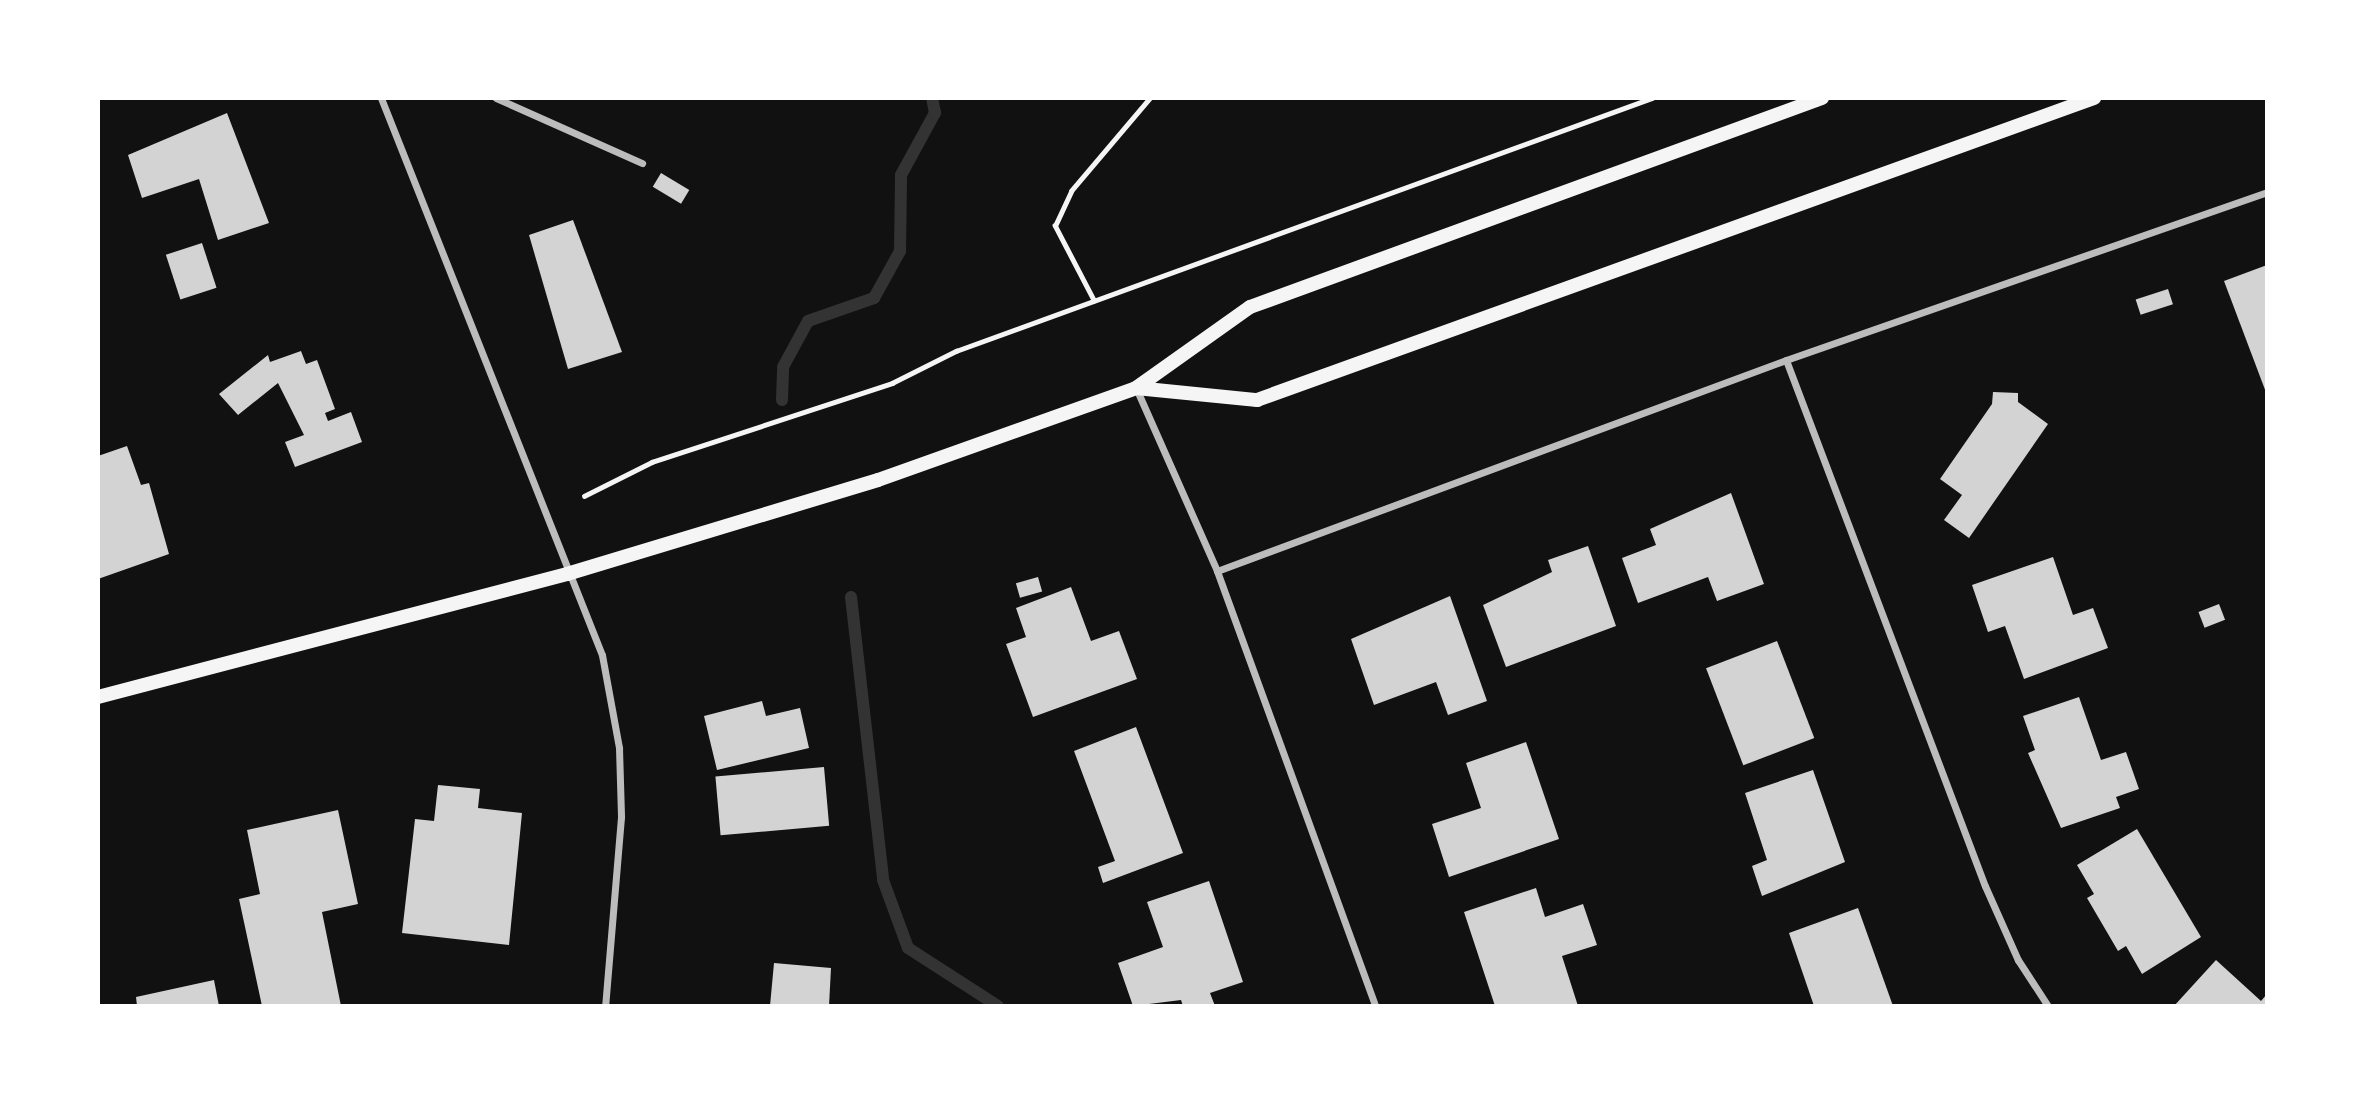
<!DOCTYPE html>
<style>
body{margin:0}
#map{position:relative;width:2365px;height:1104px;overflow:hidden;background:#111;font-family:"Nunito Sans",sans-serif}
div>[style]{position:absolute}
.stream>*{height:12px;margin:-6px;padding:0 6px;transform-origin:6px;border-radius:6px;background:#333}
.building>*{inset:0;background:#d3d3d3;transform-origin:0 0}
.path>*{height:4.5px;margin:-2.25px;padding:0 2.25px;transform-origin:2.25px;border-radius:2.25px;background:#f5f5f5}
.minor>*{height:7px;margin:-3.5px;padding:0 3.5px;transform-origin:3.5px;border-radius:3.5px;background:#bcbcbc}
.secondary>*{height:14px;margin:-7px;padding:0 7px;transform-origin:7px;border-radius:7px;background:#f5f5f5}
span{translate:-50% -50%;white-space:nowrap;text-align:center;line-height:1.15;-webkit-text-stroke:7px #fff;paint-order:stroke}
.frame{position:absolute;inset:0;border:100px solid #fff;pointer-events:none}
</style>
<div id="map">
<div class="stream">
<i style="left:782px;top:400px;width:33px;rotate:-88deg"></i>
<i style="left:783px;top:367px;width:52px;rotate:-61.5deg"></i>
<i style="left:808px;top:321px;width:70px;rotate:-19.2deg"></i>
<i style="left:874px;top:298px;width:54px;rotate:-61deg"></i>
<i style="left:900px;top:251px;width:76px;rotate:-89.2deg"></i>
<i style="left:901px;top:175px;width:71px;rotate:-61.3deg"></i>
<i style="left:935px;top:113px;width:15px;rotate:-101deg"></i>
<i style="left:851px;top:597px;width:285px;rotate:83.5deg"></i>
<i style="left:883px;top:880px;width:72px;rotate:69.8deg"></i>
<i style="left:908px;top:948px;width:107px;rotate:32.8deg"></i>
</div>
<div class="building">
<i style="clip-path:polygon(227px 113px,269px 223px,218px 240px,199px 179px,142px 198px,128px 155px)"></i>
<i style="left:661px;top:173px;width:33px;height:16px;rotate:31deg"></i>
<i style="clip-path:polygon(573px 220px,622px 352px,568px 369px,529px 235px)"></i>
<i style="left:202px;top:243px;width:47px;height:38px;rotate:72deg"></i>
<i style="clip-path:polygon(2267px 265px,2267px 395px,2224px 281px)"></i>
<i style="left:2168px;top:289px;width:16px;height:34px;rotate:72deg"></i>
<i style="clip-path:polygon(301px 351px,306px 364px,317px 360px,335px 409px,325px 413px,328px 421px,351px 412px,362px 442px,295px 467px,285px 442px,304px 435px,278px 383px,238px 415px,219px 394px,268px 355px,270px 362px)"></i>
<i style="clip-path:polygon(1993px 392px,2018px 393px,2018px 402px,2048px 424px,1969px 538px,1944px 520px,1962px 495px,1940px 479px,1992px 404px)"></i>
<i style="clip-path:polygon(127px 446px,141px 485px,149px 483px,169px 554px,98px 579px,98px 456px)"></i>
<i style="clip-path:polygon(1731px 493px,1764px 584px,1717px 601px,1708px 577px,1638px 603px,1622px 558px,1656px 545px,1650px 529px)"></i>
<i style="clip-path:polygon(1588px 546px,1616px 626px,1506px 667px,1483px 605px,1552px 572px,1548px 560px)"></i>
<i style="clip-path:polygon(2053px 557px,2073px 615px,2093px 608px,2108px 648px,2024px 679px,2005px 626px,1988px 632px,1972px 585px)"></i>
<i style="left:1038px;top:577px;width:15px;height:23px;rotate:74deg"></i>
<i style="clip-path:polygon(1071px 587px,1091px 641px,1119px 631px,1137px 679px,1033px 717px,1006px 644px,1026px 637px,1016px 608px)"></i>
<i style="clip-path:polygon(1450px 596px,1487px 701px,1448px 715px,1436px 682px,1374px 705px,1351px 639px)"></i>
<i style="left:2219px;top:604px;width:17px;height:22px;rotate:69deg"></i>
<i style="left:1777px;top:641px;width:104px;height:76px;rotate:69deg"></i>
<i style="clip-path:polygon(2079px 697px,2101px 760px,2126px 752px,2139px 789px,2116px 797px,2120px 808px,2061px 828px,2028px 753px,2035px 750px,2023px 716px)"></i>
<i style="clip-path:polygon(762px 701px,766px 716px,800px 708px,809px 748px,717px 770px,704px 716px)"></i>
<i style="clip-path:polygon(1136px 727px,1183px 853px,1103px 883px,1098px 867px,1115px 861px,1074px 751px)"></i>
<i style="clip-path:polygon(1526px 742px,1559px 839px,1449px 877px,1432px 824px,1481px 808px,1466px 763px)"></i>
<i style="left:824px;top:767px;width:59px;height:109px;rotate:85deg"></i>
<i style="clip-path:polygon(1813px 770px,1845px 862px,1762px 896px,1752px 866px,1767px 860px,1745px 793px)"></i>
<i style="clip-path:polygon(438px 785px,480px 789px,478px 808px,522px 813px,509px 945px,402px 933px,415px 819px,434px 821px)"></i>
<i style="clip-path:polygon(338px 810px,358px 904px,322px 912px,341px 1006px,262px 1006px,239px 899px,260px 894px,247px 830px)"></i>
<i style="clip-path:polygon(2137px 829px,2201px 937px,2142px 974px,2126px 946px,2118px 951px,2087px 898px,2094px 894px,2077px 865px)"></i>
<i style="clip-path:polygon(1209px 881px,1243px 982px,1210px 993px,1215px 1006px,1183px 1006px,1181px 1000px,1133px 1006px,1118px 963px,1163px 947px,1147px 902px)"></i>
<i style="clip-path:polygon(1536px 888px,1545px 917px,1583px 904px,1597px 945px,1562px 956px,1578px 1006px,1495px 1006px,1464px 912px)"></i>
<i style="clip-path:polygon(1858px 908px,1893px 1006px,1814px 1006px,1789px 933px)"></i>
<i style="clip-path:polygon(2216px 960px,2261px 1001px,2267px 994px,2267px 1006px,2174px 1006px)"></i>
<i style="clip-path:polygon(774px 963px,831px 968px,829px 1006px,770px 1006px)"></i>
<i style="clip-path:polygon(214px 980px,219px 1006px,137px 1006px,136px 997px)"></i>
</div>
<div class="path">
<i style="left:1094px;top:301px;width:85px;rotate:-117.5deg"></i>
<i style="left:1055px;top:226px;width:38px;rotate:-65deg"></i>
<i style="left:1071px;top:191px;width:122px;rotate:-49.7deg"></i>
<i style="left:584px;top:496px;width:76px;rotate:-26.6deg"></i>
<i style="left:652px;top:462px;width:253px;rotate:-18.2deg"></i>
<i style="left:892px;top:383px;width:72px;rotate:-26.6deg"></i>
<i style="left:956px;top:351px;width:741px;rotate:-19.98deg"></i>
</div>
<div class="minor">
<i style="left:381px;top:98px;width:599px;rotate:68.36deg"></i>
<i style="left:602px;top:655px;width:95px;rotate:79.6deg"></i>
<i style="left:619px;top:748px;width:69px;rotate:88.3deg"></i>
<i style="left:621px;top:817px;width:190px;rotate:94.8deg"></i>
<i style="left:496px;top:98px;width:160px;rotate:24deg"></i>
<i style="left:1786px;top:360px;width:562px;rotate:69.28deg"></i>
<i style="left:1985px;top:886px;width:81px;rotate:66deg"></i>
<i style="left:2018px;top:960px;width:55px;rotate:56.9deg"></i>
<i style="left:1136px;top:388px;width:200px;rotate:66.1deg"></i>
<i style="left:1217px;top:571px;width:463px;rotate:70deg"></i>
<i style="left:1217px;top:571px;width:607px;rotate:-20.35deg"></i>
<i style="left:1786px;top:360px;width:509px;rotate:-19.25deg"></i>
</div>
<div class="secondary">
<i style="left:1136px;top:388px;width:122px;rotate:5.7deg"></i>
<i style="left:1257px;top:400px;width:890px;rotate:-19.84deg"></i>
<i style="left:98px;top:697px;width:485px;rotate:-14.7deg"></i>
<i style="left:567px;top:574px;width:325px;rotate:-16.8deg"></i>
<i style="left:878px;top:480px;width:274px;rotate:-19.6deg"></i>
<i style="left:1136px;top:388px;width:140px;rotate:-35.4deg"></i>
<i style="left:1250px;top:307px;width:609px;rotate:-20.07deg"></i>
</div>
<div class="frame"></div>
</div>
